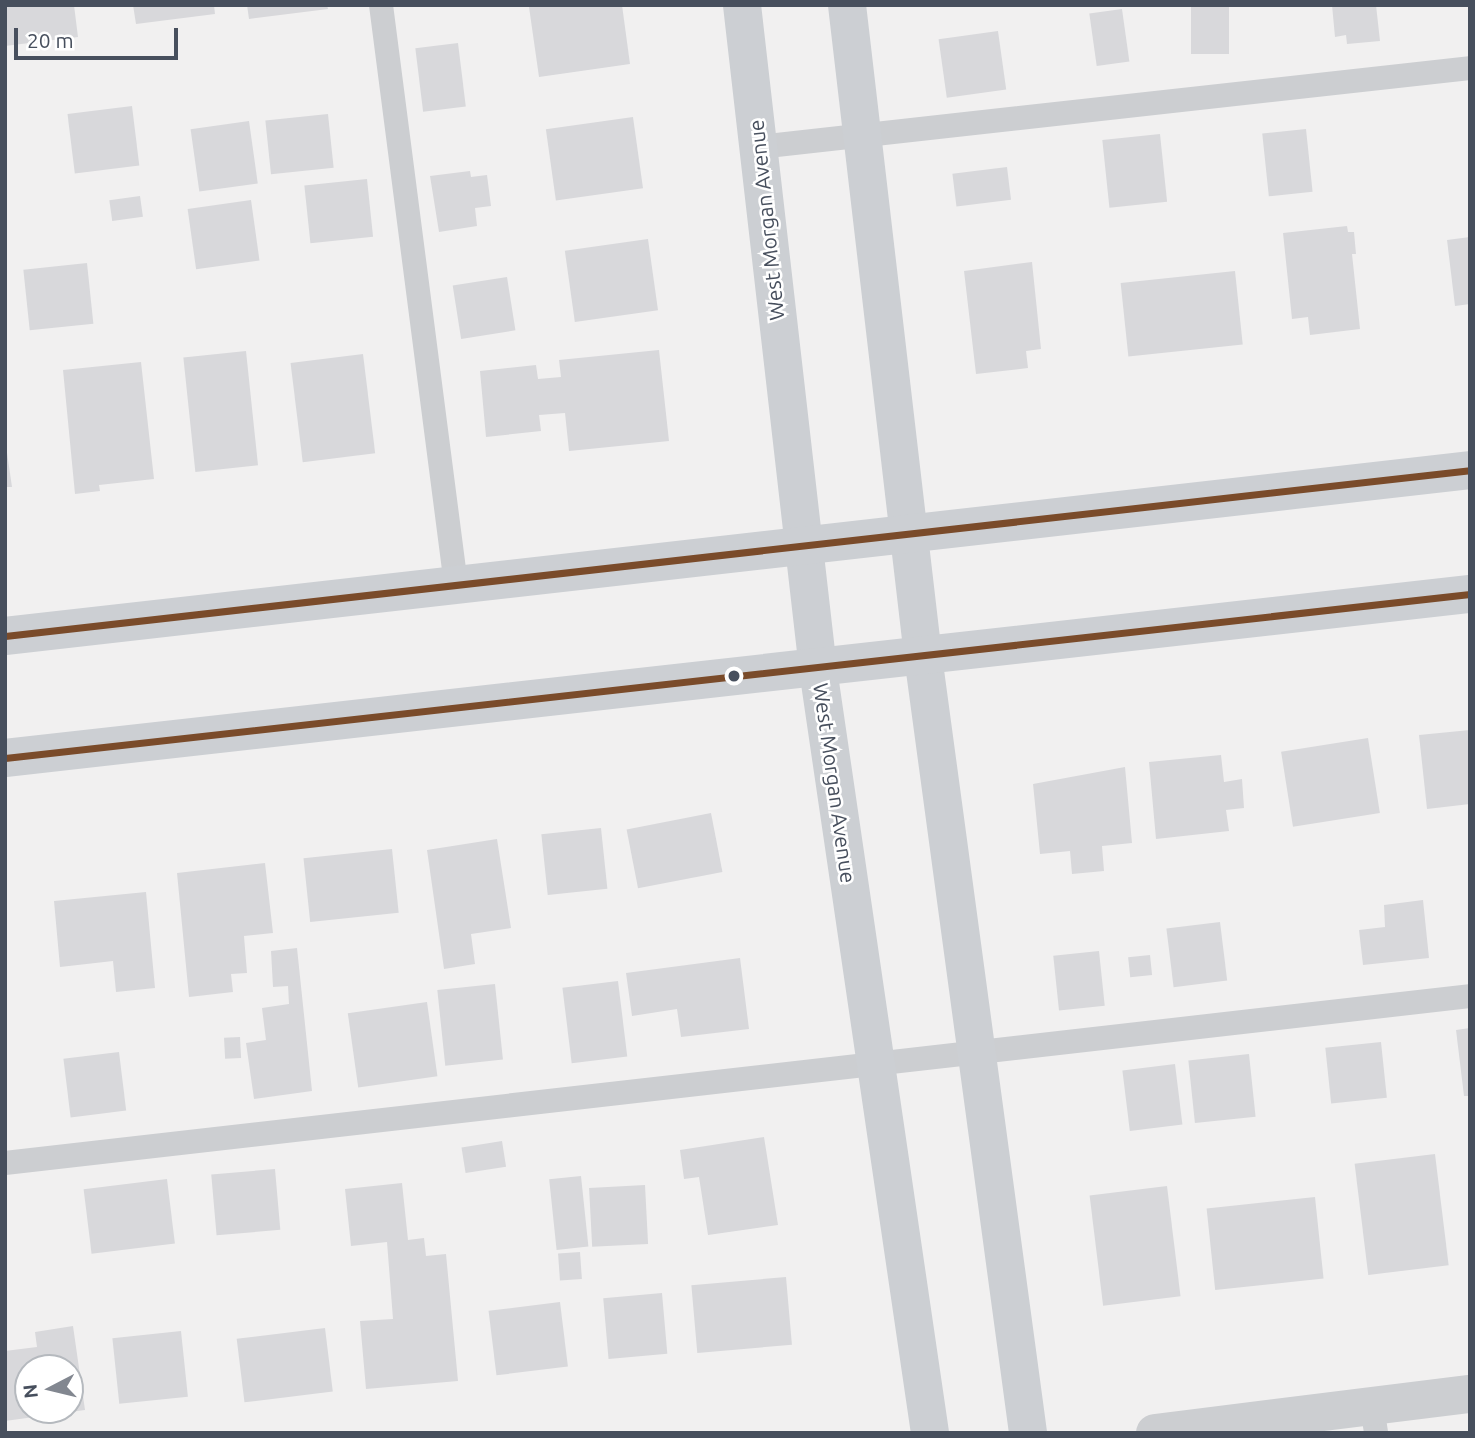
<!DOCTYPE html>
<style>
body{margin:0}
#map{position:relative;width:1475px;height:1438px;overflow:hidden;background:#f1f0f0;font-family:Ubuntu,sans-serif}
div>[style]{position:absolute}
.building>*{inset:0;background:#d8d8db;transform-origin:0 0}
.lane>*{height:24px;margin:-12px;padding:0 12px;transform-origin:12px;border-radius:12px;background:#ccced1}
.street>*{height:38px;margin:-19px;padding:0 19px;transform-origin:19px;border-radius:19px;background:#ccced1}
.secondary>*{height:38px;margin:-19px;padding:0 19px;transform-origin:19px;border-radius:19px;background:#cccfd3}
.bus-1>*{height:7px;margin:-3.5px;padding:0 3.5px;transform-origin:3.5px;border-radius:3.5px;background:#7a4b2a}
.dots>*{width:19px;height:19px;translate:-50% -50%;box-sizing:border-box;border:4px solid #fff;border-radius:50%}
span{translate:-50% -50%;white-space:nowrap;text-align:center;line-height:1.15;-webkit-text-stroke:5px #fff;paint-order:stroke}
.street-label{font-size:21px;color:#474f5d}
.frame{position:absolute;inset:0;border:7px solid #474f5d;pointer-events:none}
.north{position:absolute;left:14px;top:1354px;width:70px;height:70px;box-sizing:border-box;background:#fff;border:2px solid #b5b9be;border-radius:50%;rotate:263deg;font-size:19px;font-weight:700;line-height:28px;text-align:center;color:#474f5d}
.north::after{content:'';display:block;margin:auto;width:24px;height:32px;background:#828790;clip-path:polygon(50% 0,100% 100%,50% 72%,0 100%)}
.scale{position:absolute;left:14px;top:28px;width:164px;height:32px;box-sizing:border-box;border:4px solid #474f5d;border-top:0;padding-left:9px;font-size:21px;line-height:24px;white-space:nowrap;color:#474f5d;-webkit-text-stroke:5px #fff;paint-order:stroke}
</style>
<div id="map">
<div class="building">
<i style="clip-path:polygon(5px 5px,74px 5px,78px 37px,5px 46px)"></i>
<i style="clip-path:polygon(133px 5px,214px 5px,215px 14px,136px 24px)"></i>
<i style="clip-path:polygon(247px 5px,327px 5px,328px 9px,249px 19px)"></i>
<i style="clip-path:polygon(622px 5px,630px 64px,539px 77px,529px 7px)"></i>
<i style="left:1191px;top:5px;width:38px;height:49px"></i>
<i style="clip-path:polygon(1332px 5px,1376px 5px,1380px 41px,1347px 44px,1346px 35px,1335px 37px)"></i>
<i style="left:1122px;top:9px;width:53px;height:33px;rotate:82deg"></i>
<i style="left:998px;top:31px;width:59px;height:60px;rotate:82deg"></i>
<i style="left:458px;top:43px;width:64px;height:43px;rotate:83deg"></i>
<i style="left:132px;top:106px;width:60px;height:65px;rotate:83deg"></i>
<i style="left:328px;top:114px;width:54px;height:63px;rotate:84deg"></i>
<i style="left:633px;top:117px;width:72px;height:88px;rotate:82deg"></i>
<i style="left:249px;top:121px;width:63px;height:59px;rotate:82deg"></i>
<i style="left:1306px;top:129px;width:63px;height:44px;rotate:84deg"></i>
<i style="left:1160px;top:134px;width:68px;height:58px;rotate:84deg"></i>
<i style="left:1007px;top:167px;width:33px;height:55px;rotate:83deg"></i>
<i style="clip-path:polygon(470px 171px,471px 177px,487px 175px,491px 206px,475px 208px,477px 226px,439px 232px,430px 176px)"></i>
<i style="left:367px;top:179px;width:58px;height:63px;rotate:84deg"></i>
<i style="left:140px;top:196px;width:21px;height:31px;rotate:82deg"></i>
<i style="left:251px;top:200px;width:61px;height:64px;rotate:82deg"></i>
<i style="clip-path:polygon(1347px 226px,1348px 232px,1354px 232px,1356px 254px,1352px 254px,1360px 329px,1310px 335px,1308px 317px,1292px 319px,1283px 233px)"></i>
<i style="clip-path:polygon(1470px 237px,1470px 304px,1455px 306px,1447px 240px)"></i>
<i style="left:648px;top:239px;width:72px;height:84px;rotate:82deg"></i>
<i style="clip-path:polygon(1032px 262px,1041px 349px,1026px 351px,1028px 368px,976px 374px,964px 271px)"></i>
<i style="left:87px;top:263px;width:61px;height:64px;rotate:84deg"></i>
<i style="left:1235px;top:271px;width:74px;height:115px;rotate:84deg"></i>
<i style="left:507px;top:277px;width:54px;height:55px;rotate:81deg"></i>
<i style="clip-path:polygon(659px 350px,669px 441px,569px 451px,565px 413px,539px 415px,541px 431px,486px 437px,480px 371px,536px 365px,538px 379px,561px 377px,559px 360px)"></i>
<i style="left:246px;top:351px;width:115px;height:63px;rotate:84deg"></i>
<i style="left:363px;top:354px;width:100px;height:73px;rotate:83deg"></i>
<i style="clip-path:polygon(141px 362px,154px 479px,99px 485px,100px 491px,75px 494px,63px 370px)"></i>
<i style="clip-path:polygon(5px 439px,12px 487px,5px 487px)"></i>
<i style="clip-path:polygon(1470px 730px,1470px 804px,1427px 809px,1419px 735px)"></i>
<i style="left:1368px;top:738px;width:76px;height:88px;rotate:81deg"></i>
<i style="clip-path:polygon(1221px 755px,1224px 782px,1242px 779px,1244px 808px,1226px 810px,1229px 831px,1156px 839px,1149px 762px)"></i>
<i style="clip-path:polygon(1125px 767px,1132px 843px,1102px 846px,1104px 871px,1072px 874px,1070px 851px,1040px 854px,1033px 784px)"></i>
<i style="left:711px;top:813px;width:60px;height:86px;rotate:79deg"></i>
<i style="left:601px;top:828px;width:61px;height:60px;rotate:84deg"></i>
<i style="clip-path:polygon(497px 839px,511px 928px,471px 934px,475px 964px,444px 969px,427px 850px)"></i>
<i style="left:392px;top:849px;width:64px;height:89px;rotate:84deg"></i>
<i style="clip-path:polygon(265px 863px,273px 933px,244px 936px,247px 973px,231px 974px,233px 992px,189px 997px,177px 873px)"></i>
<i style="clip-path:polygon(146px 892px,155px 988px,116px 992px,113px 961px,60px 967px,54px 901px)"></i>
<i style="clip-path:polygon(1423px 900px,1429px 958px,1363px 965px,1359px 930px,1385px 927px,1384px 905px)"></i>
<i style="left:1220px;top:922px;width:59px;height:54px;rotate:83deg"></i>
<i style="clip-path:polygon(297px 948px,312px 1091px,254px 1099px,246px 1043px,266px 1040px,262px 1008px,289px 1004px,288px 986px,273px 987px,271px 951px)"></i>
<i style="left:1099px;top:951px;width:55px;height:46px;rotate:84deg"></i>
<i style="left:1150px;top:955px;width:20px;height:22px;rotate:84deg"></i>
<i style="clip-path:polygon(740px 958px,749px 1029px,681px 1037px,677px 1009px,632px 1016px,626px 973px)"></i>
<i style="left:618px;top:981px;width:76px;height:56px;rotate:83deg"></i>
<i style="left:495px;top:984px;width:76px;height:58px;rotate:84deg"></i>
<i style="left:427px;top:1002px;width:75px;height:80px;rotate:82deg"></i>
<i style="clip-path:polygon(1470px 1028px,1470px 1096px,1464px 1096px,1456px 1030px)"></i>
<i style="left:240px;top:1037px;width:21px;height:16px;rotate:87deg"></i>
<i style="left:1381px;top:1042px;width:56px;height:56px;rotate:84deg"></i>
<i style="left:119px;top:1052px;width:59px;height:56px;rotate:83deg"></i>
<i style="left:1249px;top:1054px;width:63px;height:61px;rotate:84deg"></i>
<i style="left:1175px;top:1064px;width:61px;height:53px;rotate:83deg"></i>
<i style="clip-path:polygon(764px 1137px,778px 1225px,708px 1235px,699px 1177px,684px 1179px,680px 1150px)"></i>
<i style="left:502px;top:1141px;width:26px;height:41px;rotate:81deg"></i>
<i style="left:1435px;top:1154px;width:112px;height:81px;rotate:83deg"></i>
<i style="left:275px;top:1169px;width:61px;height:64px;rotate:85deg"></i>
<i style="left:581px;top:1176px;width:71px;height:32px;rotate:84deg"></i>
<i style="left:167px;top:1179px;width:65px;height:84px;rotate:83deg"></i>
<i style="clip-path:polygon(402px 1183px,408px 1240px,424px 1238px,426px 1256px,446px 1254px,458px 1381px,366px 1389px,360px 1321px,393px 1319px,387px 1242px,351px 1246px,345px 1189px)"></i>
<i style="left:645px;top:1185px;width:59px;height:56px;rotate:87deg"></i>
<i style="left:1167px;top:1186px;width:111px;height:78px;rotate:83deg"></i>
<i style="left:1315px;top:1197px;width:82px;height:109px;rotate:84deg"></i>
<i style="left:580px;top:1252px;width:27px;height:22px;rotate:86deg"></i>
<i style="left:786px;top:1277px;width:68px;height:95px;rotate:85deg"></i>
<i style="left:662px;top:1293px;width:61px;height:59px;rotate:85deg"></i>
<i style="left:560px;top:1302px;width:65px;height:72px;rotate:83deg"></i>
<i style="clip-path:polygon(evenodd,73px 1326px,85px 1410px,5px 1421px,5px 1351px,37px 1347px,35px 1332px,73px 1326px,28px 1368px,70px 1368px,70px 1410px,28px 1410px,28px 1368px)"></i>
<i style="left:325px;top:1328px;width:64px;height:89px;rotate:83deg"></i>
<i style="left:181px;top:1331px;width:66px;height:69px;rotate:84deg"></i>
</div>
<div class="lane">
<i style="left:381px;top:5px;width:585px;rotate:82.63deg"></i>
<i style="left:758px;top:147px;width:716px;rotate:-6.33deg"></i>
<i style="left:5px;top:1163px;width:1474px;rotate:-6.5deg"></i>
<i style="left:1372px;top:1407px;width:26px;rotate:81deg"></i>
</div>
<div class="street">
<i style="left:1155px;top:1433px;width:317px;rotate:-7.1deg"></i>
</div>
<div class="secondary">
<i style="left:742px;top:5px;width:668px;rotate:83.47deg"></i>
<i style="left:818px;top:669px;width:772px;rotate:81.66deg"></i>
<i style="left:847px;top:5px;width:655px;rotate:83.34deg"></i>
<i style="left:923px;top:656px;width:784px;rotate:82.3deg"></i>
<i style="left:5px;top:636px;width:1474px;rotate:-6.46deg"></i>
<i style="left:5px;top:758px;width:1474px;rotate:-6.39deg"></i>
</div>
<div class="bus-1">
<i style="left:5px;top:636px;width:1474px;rotate:-6.46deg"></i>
<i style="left:5px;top:758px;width:1474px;rotate:-6.39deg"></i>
</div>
<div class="dots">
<i style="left:734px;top:676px;background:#474f5d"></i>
</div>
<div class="street-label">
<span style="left:766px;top:220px;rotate:-96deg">West Morgan Avenue</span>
<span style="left:835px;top:783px;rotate:82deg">West Morgan Avenue</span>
</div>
<div class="frame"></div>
<div class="north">N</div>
<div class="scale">20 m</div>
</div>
